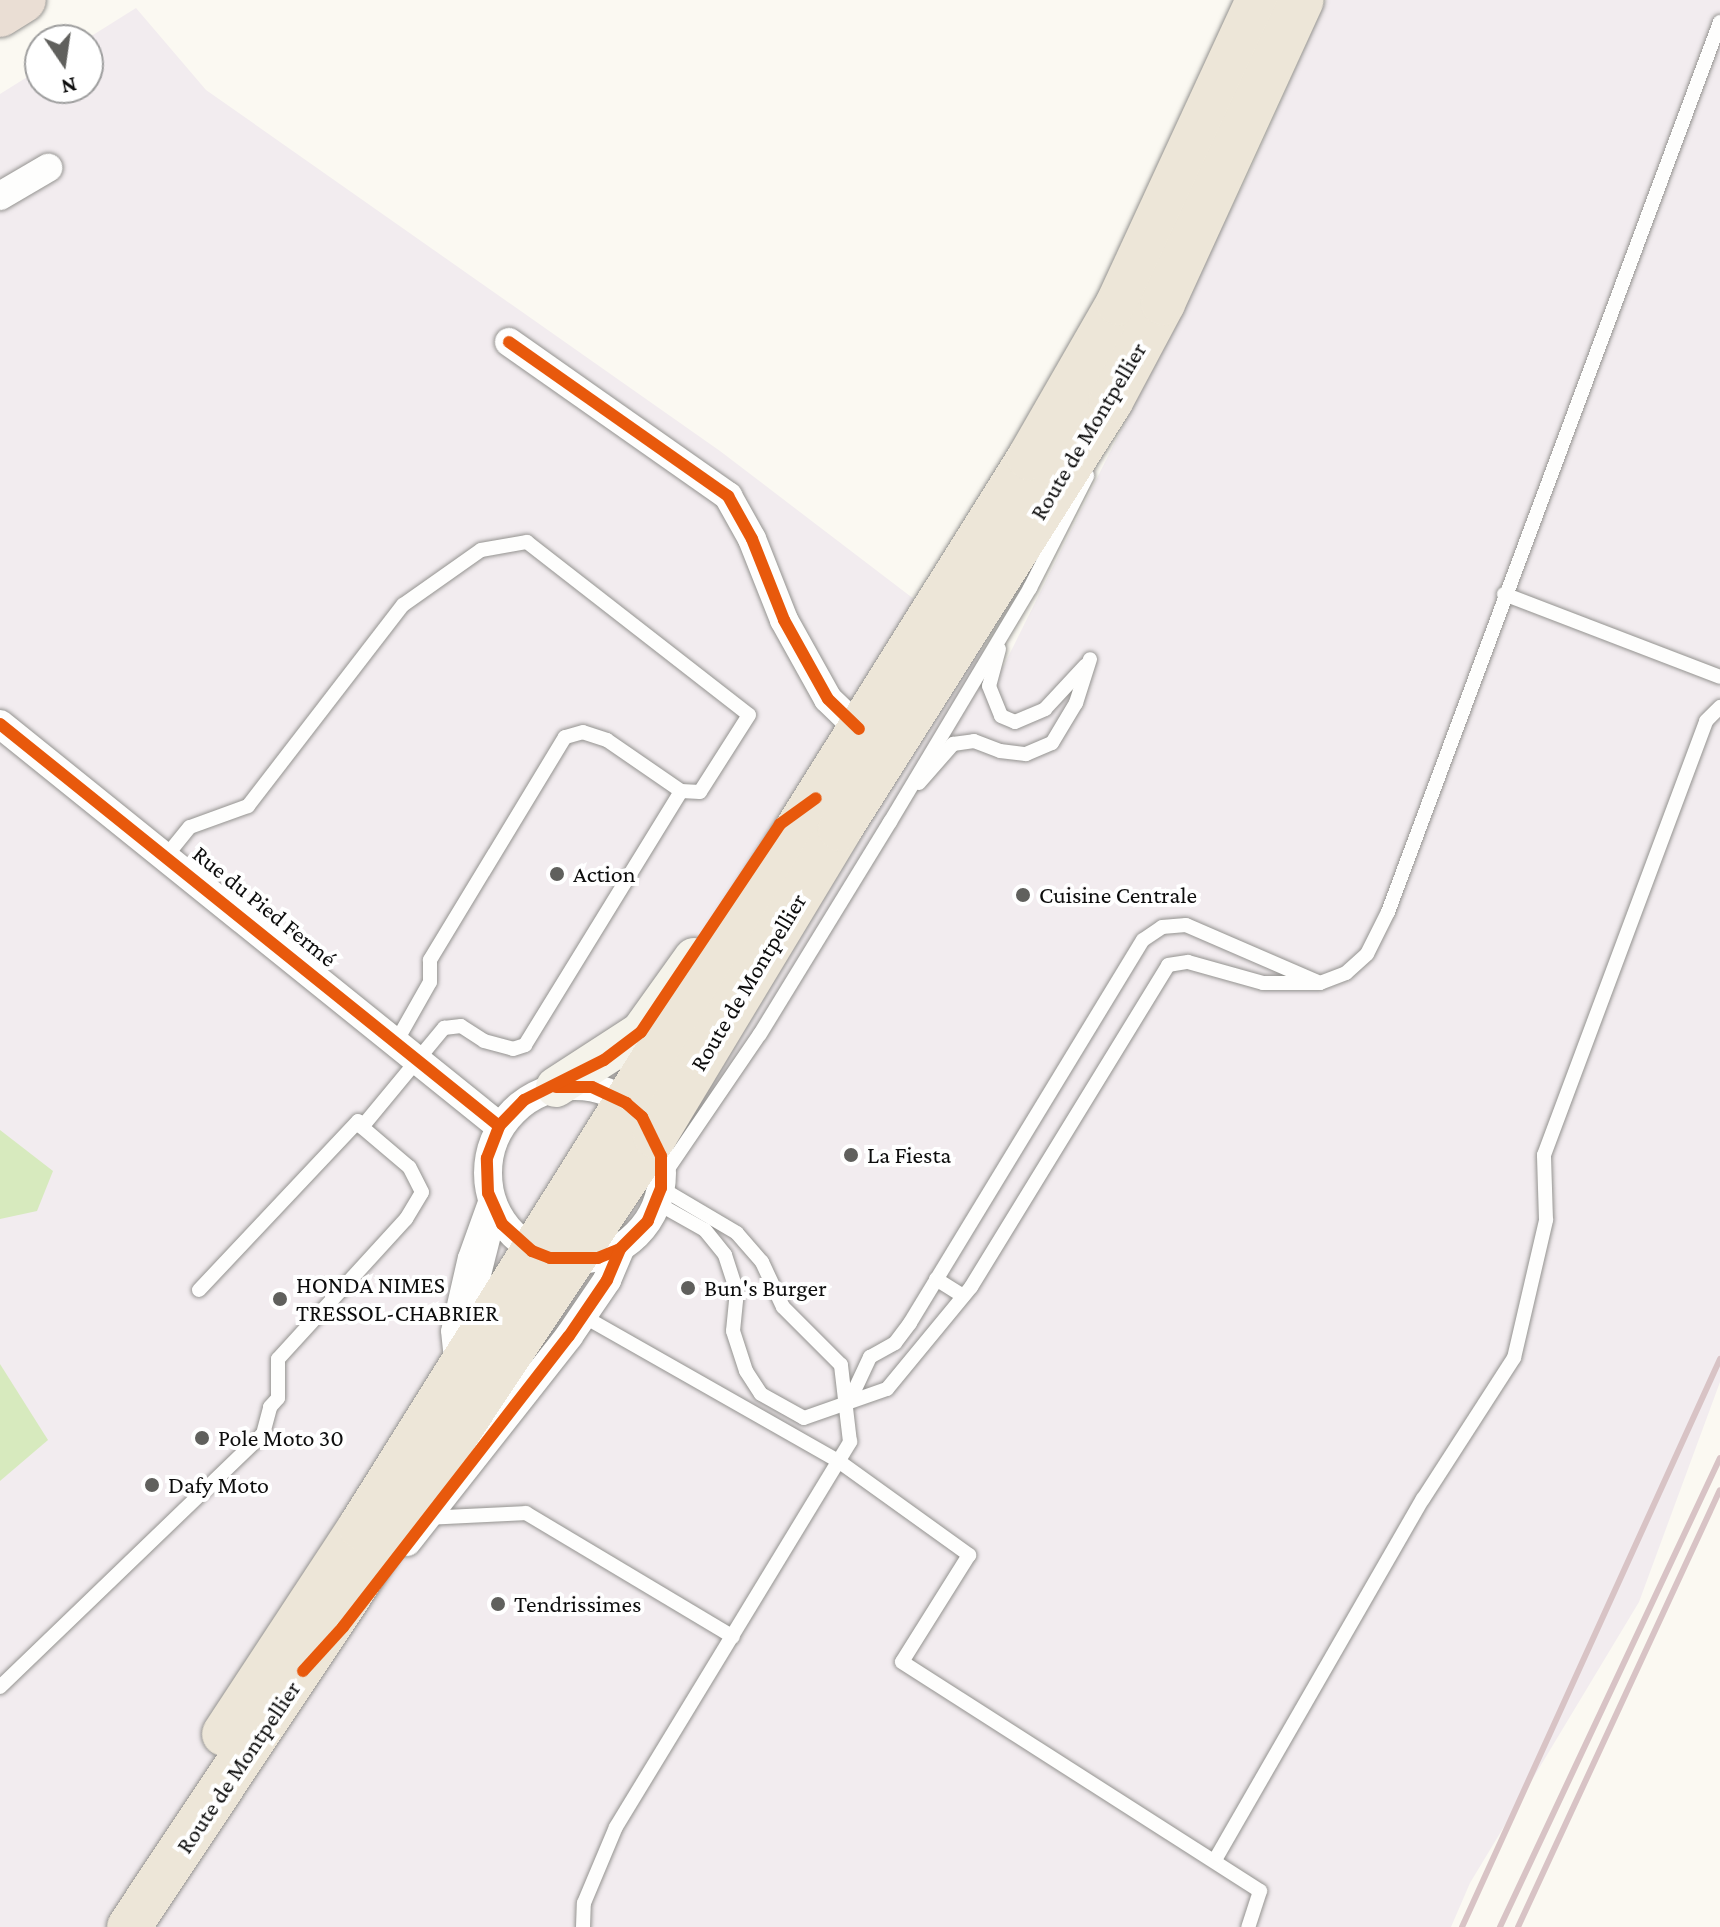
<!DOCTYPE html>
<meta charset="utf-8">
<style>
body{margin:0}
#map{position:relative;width:1720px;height:1927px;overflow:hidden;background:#fbf9f2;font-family:"Crimson Pro",serif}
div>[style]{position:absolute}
.industrial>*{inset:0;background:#f2ecef}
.forest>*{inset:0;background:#d7eabe}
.roads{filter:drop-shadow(0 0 2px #949390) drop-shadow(0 0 2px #949390)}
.lane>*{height:14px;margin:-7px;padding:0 7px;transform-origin:7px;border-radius:7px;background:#fefefd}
.street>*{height:28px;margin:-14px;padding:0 14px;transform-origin:14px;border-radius:14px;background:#fefefd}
.street>.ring{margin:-14px;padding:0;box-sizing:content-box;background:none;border:28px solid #fefefd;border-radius:50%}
.secondary>*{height:40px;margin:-20px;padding:0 20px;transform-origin:20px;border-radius:20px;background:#f5f3ea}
.primary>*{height:44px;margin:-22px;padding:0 22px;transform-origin:22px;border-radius:22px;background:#ede6d8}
.highway>*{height:44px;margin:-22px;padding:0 22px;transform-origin:22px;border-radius:22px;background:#eaded4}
.rail>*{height:6px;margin:-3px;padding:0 3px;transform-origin:3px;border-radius:3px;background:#d8c3c5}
.cycleway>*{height:12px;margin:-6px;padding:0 6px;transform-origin:6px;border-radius:6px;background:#e8590c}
.dots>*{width:22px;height:22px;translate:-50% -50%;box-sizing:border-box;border:4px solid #fff;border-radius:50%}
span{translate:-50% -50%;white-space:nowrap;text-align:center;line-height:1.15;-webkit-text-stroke:8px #fff;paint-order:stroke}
.street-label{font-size:24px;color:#0d0d0d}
.poi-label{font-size:24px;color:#0d0d0d}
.left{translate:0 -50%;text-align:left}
.north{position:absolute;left:24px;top:24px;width:80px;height:80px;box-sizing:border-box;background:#fff;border:2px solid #9e9e9e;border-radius:50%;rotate:167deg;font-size:22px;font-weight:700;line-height:32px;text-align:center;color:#0d0d0d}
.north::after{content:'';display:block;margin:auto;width:28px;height:36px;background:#60605d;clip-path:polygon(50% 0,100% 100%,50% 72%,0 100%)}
</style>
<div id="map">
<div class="industrial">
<i style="clip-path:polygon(1326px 0,1720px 0,1720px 1382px,1639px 1602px,1470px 1883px,1451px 1927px,0 1927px,0 94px,40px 69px,40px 88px,88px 88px,85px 40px,136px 8px,206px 90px,720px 451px,1003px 667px,1247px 177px)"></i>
</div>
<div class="forest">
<i style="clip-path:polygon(0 1130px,53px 1171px,37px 1211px,0 1219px)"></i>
<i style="clip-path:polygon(0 1364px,48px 1440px,0 1481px)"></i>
</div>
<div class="roads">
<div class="lane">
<i style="left:1504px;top:594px;width:231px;rotate:21deg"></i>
<i style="left:999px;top:649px;width:38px;rotate:105deg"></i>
<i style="left:989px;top:686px;width:32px;rotate:68deg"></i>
<i style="left:1001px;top:716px;width:15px;rotate:23deg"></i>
<i style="left:1015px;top:722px;width:33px;rotate:-23deg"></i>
<i style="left:1045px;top:709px;width:59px;rotate:-47.1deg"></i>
<i style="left:919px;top:783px;width:52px;rotate:-48.9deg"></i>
<i style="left:953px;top:744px;width:21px;rotate:-8deg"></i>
<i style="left:974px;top:741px;width:28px;rotate:21deg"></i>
<i style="left:1000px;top:751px;width:26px;rotate:7deg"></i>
<i style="left:1026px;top:754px;width:28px;rotate:-23deg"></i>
<i style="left:1052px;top:743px;width:47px;rotate:-59deg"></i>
<i style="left:1076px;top:703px;width:46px;rotate:-72.3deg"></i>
<i style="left:167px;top:855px;width:36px;rotate:-51deg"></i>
<i style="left:190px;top:827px;width:62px;rotate:-19.9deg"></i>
<i style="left:248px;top:806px;width:254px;rotate:-52.4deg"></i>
<i style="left:403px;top:605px;width:95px;rotate:-35.2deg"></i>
<i style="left:481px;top:550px;width:47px;rotate:-9.9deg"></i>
<i style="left:527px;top:542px;width:281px;rotate:37.9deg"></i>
<i style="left:749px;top:715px;width:91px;rotate:122.5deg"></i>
<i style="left:700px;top:792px;width:19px;rotate:-177deg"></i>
<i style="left:663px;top:1176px;width:172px;rotate:-55.7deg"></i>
<i style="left:760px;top:1034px;width:249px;rotate:-58.5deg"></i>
<i style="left:890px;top:822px;width:273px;rotate:-59.1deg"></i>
<i style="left:1030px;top:588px;width:126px;rotate:-63deg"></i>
<i style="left:657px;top:1203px;width:55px;rotate:29.4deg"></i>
<i style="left:705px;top:1230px;width:32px;rotate:51deg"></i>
<i style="left:725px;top:1255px;width:38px;rotate:72deg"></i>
<i style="left:737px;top:1291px;width:40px;rotate:95.7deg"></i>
<i style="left:733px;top:1331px;width:42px;rotate:72deg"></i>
<i style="left:746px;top:1371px;width:27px;rotate:57deg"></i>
<i style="left:761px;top:1394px;width:49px;rotate:29.2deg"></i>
<i style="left:804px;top:1418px;width:88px;rotate:-19.3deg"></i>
<i style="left:887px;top:1389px;width:132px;rotate:-50.5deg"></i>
<i style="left:971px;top:1287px;width:377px;rotate:-58.5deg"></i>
<i style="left:1168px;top:965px;width:20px;rotate:-9deg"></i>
<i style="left:1188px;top:962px;width:78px;rotate:15.6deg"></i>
<i style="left:1263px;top:983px;width:57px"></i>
<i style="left:1320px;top:983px;width:28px;rotate:-21deg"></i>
<i style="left:1346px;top:973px;width:28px;rotate:-42deg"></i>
<i style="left:1367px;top:954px;width:47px;rotate:-63.4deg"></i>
<i style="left:1388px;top:912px;width:950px;rotate:-69.54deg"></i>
<i style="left:936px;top:1279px;width:32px;rotate:32deg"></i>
<i style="left:199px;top:1290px;width:232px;rotate:-46.7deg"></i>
<i style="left:358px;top:1121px;width:7px;rotate:56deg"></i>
<i style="left:583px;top:1316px;width:292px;rotate:29.6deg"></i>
<i style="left:837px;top:1460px;width:163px;rotate:35.7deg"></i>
<i style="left:969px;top:1555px;width:126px;rotate:122.1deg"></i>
<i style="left:902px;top:1662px;width:425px;rotate:32.6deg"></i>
<i style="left:1260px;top:1891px;width:38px;rotate:108deg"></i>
<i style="left:450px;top:1350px;width:19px;rotate:-96deg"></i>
<i style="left:448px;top:1331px;width:76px;rotate:-77.1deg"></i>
<i style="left:465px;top:1257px;width:68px;rotate:-70.2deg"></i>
<i style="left:849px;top:1402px;width:50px;rotate:-65deg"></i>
<i style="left:870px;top:1357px;width:29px;rotate:-29deg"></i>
<i style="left:895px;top:1343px;width:25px;rotate:-53deg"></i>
<i style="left:910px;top:1323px;width:448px;rotate:-58.7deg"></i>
<i style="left:1143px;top:940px;width:23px;rotate:-34deg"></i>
<i style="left:1162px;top:927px;width:24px;rotate:-5deg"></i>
<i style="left:1186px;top:925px;width:146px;rotate:23.4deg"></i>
<i style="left:427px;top:1518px;width:99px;rotate:-2.9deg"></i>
<i style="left:526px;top:1513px;width:241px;rotate:30.9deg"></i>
<i style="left:0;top:1687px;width:365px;rotate:-43.9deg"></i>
<i style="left:263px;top:1434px;width:28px;rotate:-75deg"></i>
<i style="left:270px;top:1407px;width:12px;rotate:-48deg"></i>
<i style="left:278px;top:1398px;width:39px;rotate:-90deg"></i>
<i style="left:278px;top:1359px;width:190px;rotate:-47.6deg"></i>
<i style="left:406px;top:1219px;width:31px;rotate:-59deg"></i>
<i style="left:422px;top:1192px;width:28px;rotate:-117deg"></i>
<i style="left:409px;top:1167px;width:62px;rotate:-139.6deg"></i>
<i style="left:362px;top:1127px;width:129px;rotate:-50.4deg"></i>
<i style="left:444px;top:1028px;width:17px;rotate:-7deg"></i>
<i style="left:461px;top:1026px;width:27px;rotate:33deg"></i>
<i style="left:484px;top:1041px;width:30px;rotate:15deg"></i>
<i style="left:513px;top:1049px;width:13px;rotate:-18deg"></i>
<i style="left:525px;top:1045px;width:298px;rotate:-58.4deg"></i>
<i style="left:681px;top:791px;width:90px;rotate:-145.4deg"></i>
<i style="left:607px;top:740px;width:25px;rotate:-162deg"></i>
<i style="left:583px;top:732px;width:19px;rotate:164deg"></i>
<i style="left:565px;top:737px;width:261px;rotate:121.2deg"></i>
<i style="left:430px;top:960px;width:22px;rotate:90deg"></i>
<i style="left:430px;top:982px;width:69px;rotate:119.5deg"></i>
<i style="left:1215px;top:1860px;width:417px;rotate:-60.1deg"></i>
<i style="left:1423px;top:1499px;width:168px;rotate:-57.2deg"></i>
<i style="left:1514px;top:1358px;width:142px;rotate:-76.9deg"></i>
<i style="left:1546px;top:1220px;width:65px;rotate:-91.8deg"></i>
<i style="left:1544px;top:1155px;width:463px;rotate:-69.5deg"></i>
<i style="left:1706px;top:721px;width:20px;rotate:-45deg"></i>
<i style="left:583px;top:1927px;width:24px;rotate:-88deg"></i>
<i style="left:584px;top:1903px;width:82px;rotate:-67.2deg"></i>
<i style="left:616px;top:1827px;width:451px;rotate:-58.7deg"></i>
<i style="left:850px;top:1442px;width:78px;rotate:-96.7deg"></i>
<i style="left:841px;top:1365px;width:82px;rotate:-135deg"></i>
<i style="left:783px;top:1307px;width:50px;rotate:-115deg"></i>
<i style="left:762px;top:1262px;width:38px;rotate:-131deg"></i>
<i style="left:737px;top:1233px;width:88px;rotate:-149.4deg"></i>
</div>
<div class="street">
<i style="left:0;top:196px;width:56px;rotate:-30.3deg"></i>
<i style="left:509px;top:342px;width:268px;rotate:35.1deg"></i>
<i style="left:728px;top:496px;width:49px;rotate:60.8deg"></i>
<i style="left:752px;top:539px;width:87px;rotate:68.4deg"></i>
<i style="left:784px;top:620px;width:90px;rotate:60.9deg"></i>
<i style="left:828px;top:699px;width:43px;rotate:44.1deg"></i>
<i style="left:0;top:724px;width:641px;rotate:38.86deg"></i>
<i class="ring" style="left:488px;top:1086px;width:146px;height:146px"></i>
<i style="left:460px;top:1342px;width:139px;rotate:-75.9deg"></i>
<i style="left:407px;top:1542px;width:262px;rotate:-51.8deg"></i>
<i style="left:569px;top:1336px;width:68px;rotate:-55.8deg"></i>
<i style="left:607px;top:1280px;width:34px;rotate:-67deg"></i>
</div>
<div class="secondary">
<i style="left:556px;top:1087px;width:101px;rotate:-32.9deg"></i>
<i style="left:641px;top:1032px;width:91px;rotate:-54.4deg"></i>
</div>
<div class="primary">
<i style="left:224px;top:1734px;width:248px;rotate:-56.7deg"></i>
<i style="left:360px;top:1527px;width:1261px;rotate:-57.96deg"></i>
<i style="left:1029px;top:458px;width:179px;rotate:-60.1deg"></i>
<i style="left:1118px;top:303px;width:334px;rotate:-65.2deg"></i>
<i style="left:129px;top:1927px;width:950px;rotate:-56.38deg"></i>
<i style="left:655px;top:1136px;width:358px;rotate:-58.9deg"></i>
<i style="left:840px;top:829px;width:507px;rotate:-57.66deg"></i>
<i style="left:1111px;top:401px;width:111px;rotate:-62deg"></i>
<i style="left:1163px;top:303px;width:333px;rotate:-65.4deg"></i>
</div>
<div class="highway">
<i style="left:0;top:15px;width:28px;rotate:-32deg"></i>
</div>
</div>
<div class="rail">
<i style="left:1462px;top:1927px;width:624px;rotate:-65.57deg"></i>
<i style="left:1500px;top:1927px;width:518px;rotate:-64.87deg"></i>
<i style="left:1518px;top:1927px;width:481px;rotate:-65.2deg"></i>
</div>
<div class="cycleway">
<i style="left:509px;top:342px;width:268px;rotate:35.1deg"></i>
<i style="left:728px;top:496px;width:49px;rotate:60.8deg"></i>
<i style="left:752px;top:539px;width:87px;rotate:68.4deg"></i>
<i style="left:784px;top:620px;width:90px;rotate:60.9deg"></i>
<i style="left:828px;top:699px;width:43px;rotate:44.1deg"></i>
<i style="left:0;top:724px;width:641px;rotate:38.86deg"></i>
<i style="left:556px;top:1087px;width:36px"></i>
<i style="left:592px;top:1087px;width:38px;rotate:25deg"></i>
<i style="left:626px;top:1103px;width:21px;rotate:41deg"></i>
<i style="left:642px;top:1117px;width:43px;rotate:64deg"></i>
<i style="left:661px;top:1156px;width:32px;rotate:90deg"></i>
<i style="left:661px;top:1188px;width:35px;rotate:112deg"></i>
<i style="left:648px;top:1221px;width:40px;rotate:135deg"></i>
<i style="left:620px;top:1249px;width:24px;rotate:158deg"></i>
<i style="left:598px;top:1258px;width:48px;rotate:180deg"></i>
<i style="left:550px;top:1258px;width:19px;rotate:-159deg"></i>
<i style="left:532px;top:1251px;width:40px;rotate:-138deg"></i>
<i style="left:502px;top:1224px;width:34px;rotate:-114deg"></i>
<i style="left:488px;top:1193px;width:35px;rotate:-92deg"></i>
<i style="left:487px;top:1158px;width:34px;rotate:-69deg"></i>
<i style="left:499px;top:1126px;width:36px;rotate:-46deg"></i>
<i style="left:524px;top:1100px;width:89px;rotate:-26.6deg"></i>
<i style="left:604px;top:1060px;width:46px;rotate:-37.1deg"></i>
<i style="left:641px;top:1032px;width:250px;rotate:-56.2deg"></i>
<i style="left:780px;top:824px;width:44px;rotate:-35.8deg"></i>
<i style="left:303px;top:1671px;width:59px;rotate:-47.7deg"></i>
<i style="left:343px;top:1627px;width:368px;rotate:-52.2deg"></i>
<i style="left:569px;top:1336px;width:68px;rotate:-55.8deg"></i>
<i style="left:607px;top:1280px;width:34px;rotate:-67deg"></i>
</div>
<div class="dots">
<i style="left:557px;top:874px;background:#60605d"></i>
<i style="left:1023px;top:895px;background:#60605d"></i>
<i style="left:851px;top:1155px;background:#60605d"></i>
<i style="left:688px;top:1288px;background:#60605d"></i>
<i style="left:280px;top:1299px;background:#60605d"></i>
<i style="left:202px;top:1438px;background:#60605d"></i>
<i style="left:152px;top:1485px;background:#60605d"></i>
<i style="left:498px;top:1604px;background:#60605d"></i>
</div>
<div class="street-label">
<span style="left:1088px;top:431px;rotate:-59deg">Route de Montpellier</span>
<span style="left:265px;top:906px;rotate:39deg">Rue du Pied Fermé</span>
<span style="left:748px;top:982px;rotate:-59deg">Route de Montpellier</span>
<span style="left:238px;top:1767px;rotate:-56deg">Route de Montpellier</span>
</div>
<div class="poi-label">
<span class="left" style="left:573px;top:874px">Action</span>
<span class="left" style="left:1039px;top:895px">Cuisine Centrale</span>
<span class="left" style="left:867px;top:1155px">La Fiesta</span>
<span class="left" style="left:296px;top:1299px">HONDA NIMES<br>TRESSOL-CHABRIER</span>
<span class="left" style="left:704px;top:1288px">Bun's Burger</span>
<span class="left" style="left:218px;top:1438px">Pole Moto 30</span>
<span class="left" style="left:168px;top:1485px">Dafy Moto</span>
<span class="left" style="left:514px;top:1604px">Tendrissimes</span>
</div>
<div class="north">N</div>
</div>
